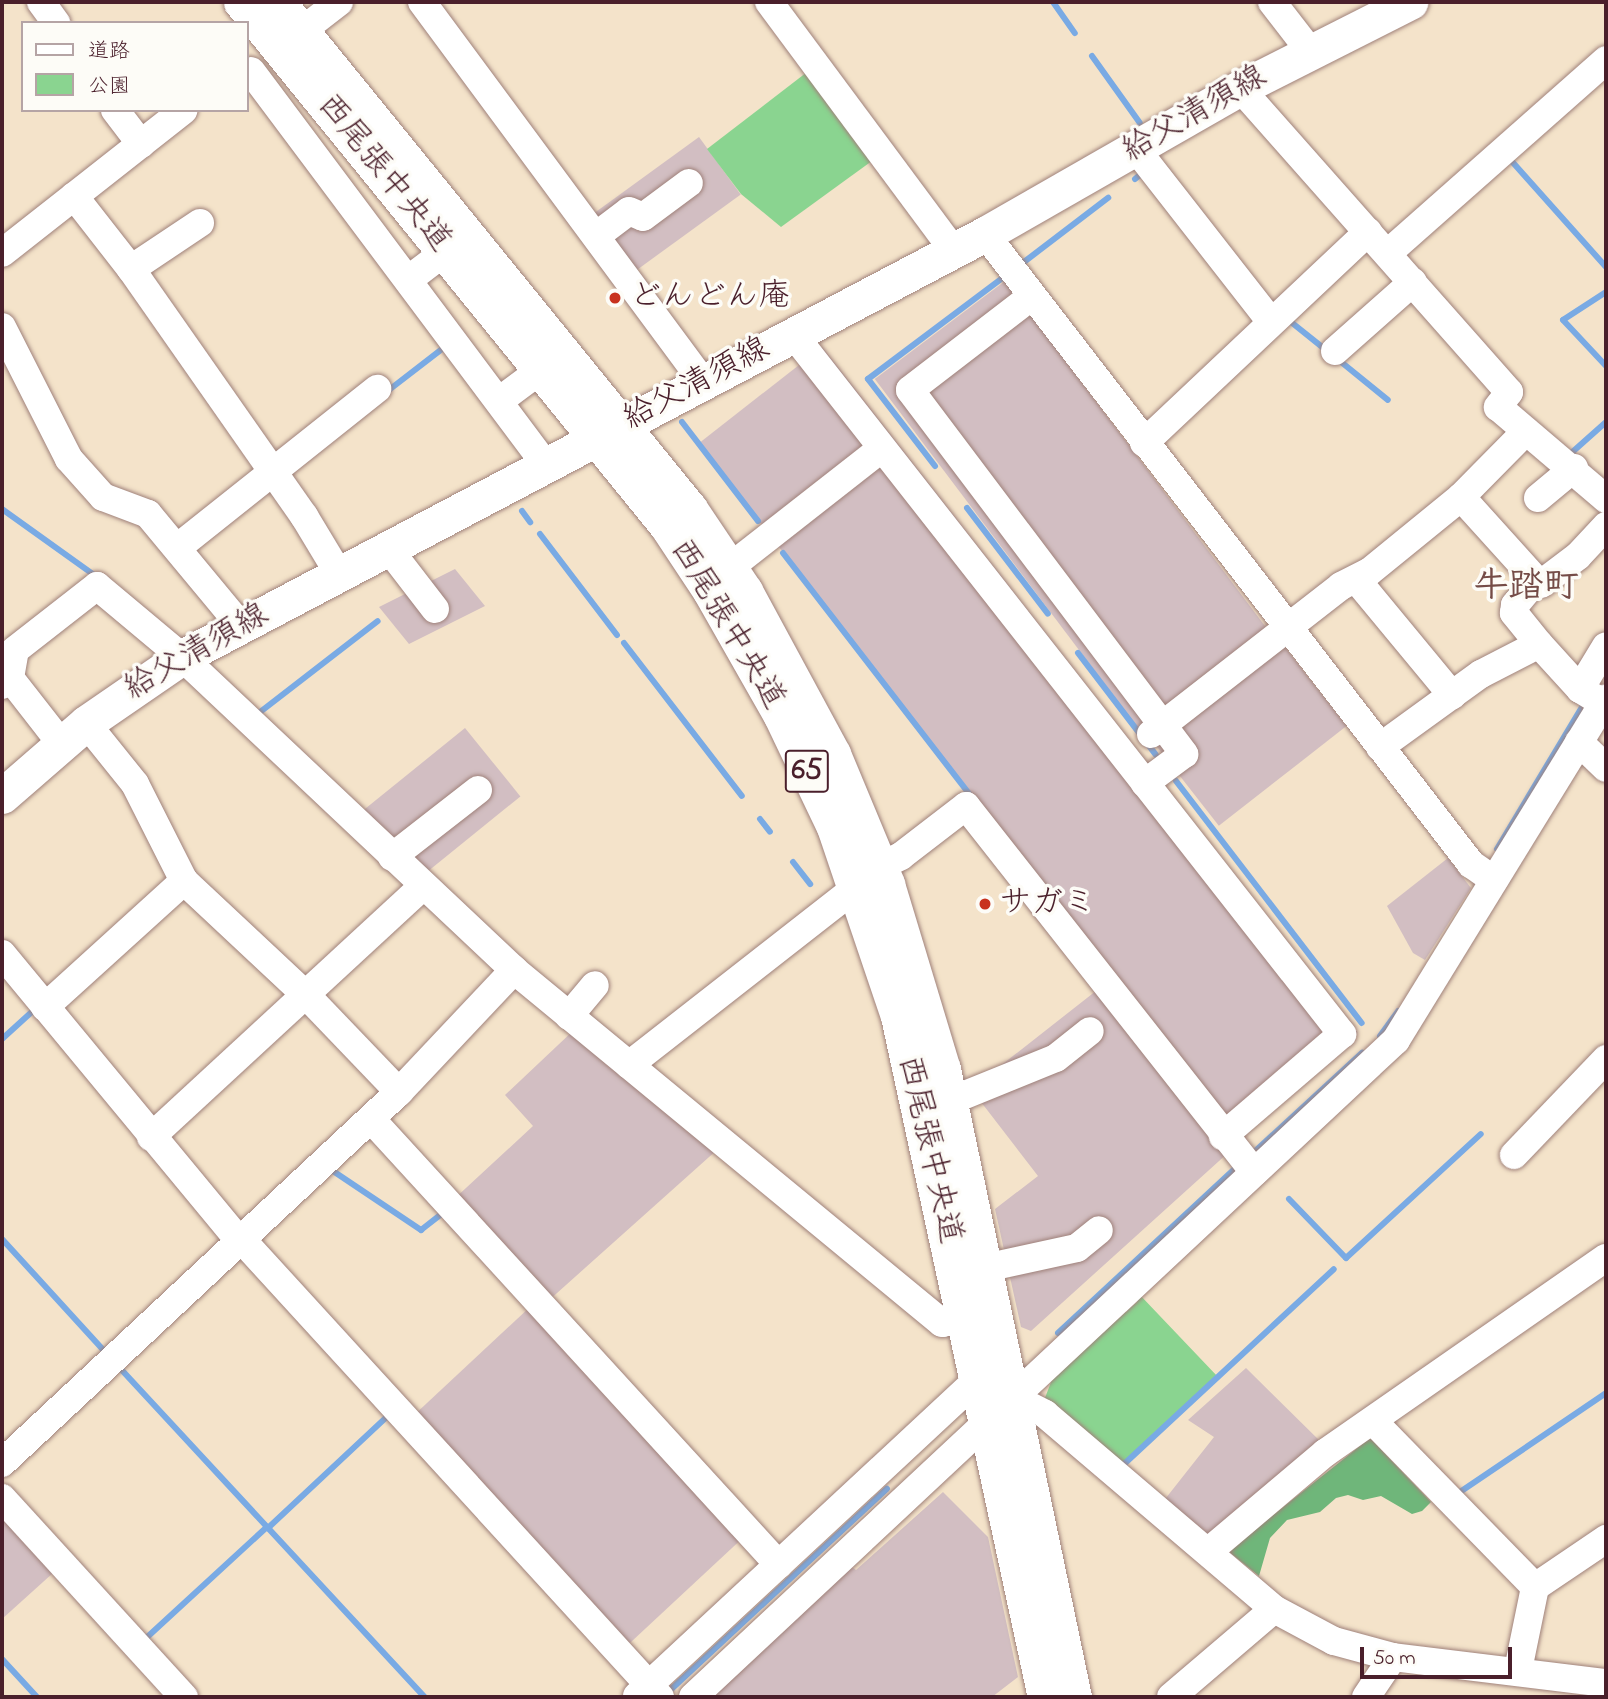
<!DOCTYPE html>
<meta charset="utf-8">
<style>
body{margin:0}
#map{position:relative;width:1608px;height:1699px;overflow:hidden;background:#f4e3ca;font-family:"Indie Flower","Klee One",sans-serif}
div>[style]{position:absolute}
.industrial>*{inset:0;background:#d2bec2;transform-origin:0 0}
.green>*{inset:0;background:#8ad490}
.forest>*{inset:0;background:#6fb67a}
.stream>*{height:6px;margin:-3px;padding:0 3px;transform-origin:3px;border-radius:3px;background:#79aae4}
.roads{filter:drop-shadow(0 0 2px #9f817a) drop-shadow(0 0 2px #9f817a)}
.minor>*{height:28px;margin:-14px;padding:0 14px;transform-origin:14px;border-radius:14px;background:#fff}
.major>*{height:35px;margin:-17.5px;padding:0 17.5px;transform-origin:17.5px;border-radius:17.5px;background:#fff}
.dots>*{width:19px;height:19px;translate:-50% -50%;box-sizing:border-box;border:4px solid #fdfcf7;border-radius:50%}
span{translate:-50% -50%;white-space:nowrap;text-align:center;line-height:1.15;-webkit-text-stroke:7px #fdfcf7;paint-order:stroke}
.shield-label span{padding:2px 5px;background:#fdfcf7;border:2px solid;border-radius:5px;-webkit-text-stroke-width:0}
.shield-label{font-size:30px;color:#4a1f2b;font-weight:700}
.street-label{font-size:32px;color:#4a1f2b}
.poi-label{font-size:32px;color:#4a1f2b}
.left{translate:0 -50%;text-align:left}
.quarter-label{font-size:35px;color:#754c47;font-weight:700}
.frame{position:absolute;inset:0;border:4px solid #4a1f2b;pointer-events:none}
.legend{position:absolute;left:21px;top:21px;width:228px;height:91px;box-sizing:border-box;background:#fdfcf7;border:2px solid #b5a4a5;margin:0;padding:9px 12px;list-style:none;font-size:21px;color:#4a1f2b}
.legend li{display:flex;align-items:center;gap:14px;height:35px}
.legend b{width:35px;border:2px solid #b5a4a5}
.scale{position:absolute;left:1360px;top:1647px;width:152px;height:32px;box-sizing:border-box;border:4px solid #4a1f2b;border-top:0;padding-left:9px;font-size:21px;line-height:24px;white-space:nowrap;color:#4a1f2b;-webkit-text-stroke:5px #fdfcf7;paint-order:stroke}
</style>
<div id="map">
<div class="industrial">
<i style="left:699px;top:137px;width:71px;height:131px;rotate:54deg"></i>
<i style="left:1005px;top:281px;width:437px;height:163px;rotate:53deg"></i>
<i style="left:822px;top:347px;width:870px;height:157px;rotate:52deg"></i>
<i style="clip-path:polygon(455px 569px,485px 606px,409px 644px,379px 607px)"></i>
<i style="left:1280px;top:641px;width:108px;height:162px;rotate:52deg"></i>
<i style="left:465px;top:728px;width:88px;height:134px;rotate:51deg"></i>
<i style="clip-path:polygon(1448px 858px,1471px 888px,1425px 960px,1413px 953px,1387px 906px)"></i>
<i style="clip-path:polygon(1101px 987px,1229px 1152px,1031px 1331px,1021px 1327px,995px 1209px,1038px 1176px,971px 1089px)"></i>
<i style="clip-path:polygon(575px 1029px,718px 1149px,547px 1302px,453px 1200px,533px 1126px,505px 1095px)"></i>
<i style="left:531px;top:1306px;width:314px;height:166px;rotate:47deg"></i>
<i style="clip-path:polygon(1246px 1368px,1324px 1445px,1209px 1542px,1162px 1503px,1214px 1437px,1188px 1420px)"></i>
<i style="clip-path:polygon(943px 1492px,988px 1537px,1018px 1677px,992px 1697px,713px 1697px,852px 1567px,856px 1570px)"></i>
<i style="clip-path:polygon(2px 1517px,53px 1573px,2px 1619px)"></i>
</div>
<div class="green">
<i style="clip-path:polygon(811px 69px,876px 158px,781px 227px,741px 194px,707px 149px)"></i>
<i style="clip-path:polygon(1139px 1294px,1218px 1377px,1124px 1464px,1043px 1403px,1053px 1377px,1137px 1302px)"></i>
</div>
<div class="forest">
<i style="clip-path:polygon(1370px 1438px,1431px 1502px,1422px 1511px,1412px 1514px,1381px 1496px,1363px 1500px,1348px 1495px,1336px 1498px,1320px 1512px,1287px 1520px,1270px 1538px,1259px 1576px,1228px 1551px)"></i>
</div>
<div class="stream">
<i style="left:1053px;top:2px;width:38px;rotate:55deg"></i>
<i style="left:1092px;top:56px;width:82px;rotate:54.4deg"></i>
<i style="left:1508px;top:157px;width:147px;rotate:48.3deg"></i>
<i style="left:1135px;top:179px;width:8px;rotate:-40deg"></i>
<i style="left:1020px;top:265px;width:111px;rotate:-37.3deg"></i>
<i style="left:1606px;top:292px;width:51px;rotate:146.9deg"></i>
<i style="left:1563px;top:320px;width:63px;rotate:46.9deg"></i>
<i style="left:1286px;top:318px;width:53px;rotate:38.8deg"></i>
<i style="left:1335px;top:357px;width:68px;rotate:39.1deg"></i>
<i style="left:385px;top:393px;width:78px;rotate:-37.7deg"></i>
<i style="left:682px;top:422px;width:125px;rotate:52.5deg"></i>
<i style="left:1569px;top:455px;width:50px;rotate:-41.7deg"></i>
<i style="left:935px;top:466px;width:110px;rotate:-127.6deg"></i>
<i style="left:868px;top:379px;width:170px;rotate:-36.9deg"></i>
<i style="left:967px;top:508px;width:133px;rotate:52.6deg"></i>
<i style="left:2px;top:509px;width:117px;rotate:35.6deg"></i>
<i style="left:522px;top:511px;width:14px;rotate:54deg"></i>
<i style="left:540px;top:534px;width:127px;rotate:52.7deg"></i>
<i style="left:783px;top:553px;width:304px;rotate:52.3deg"></i>
<i style="left:624px;top:643px;width:193px;rotate:52.4deg"></i>
<i style="left:1078px;top:653px;width:128px;rotate:52.6deg"></i>
<i style="left:255px;top:716px;width:155px;rotate:-37.7deg"></i>
<i style="left:1176px;top:781px;width:305px;rotate:52.5deg"></i>
<i style="left:760px;top:819px;width:16px;rotate:52deg"></i>
<i style="left:1497px;top:849px;width:174px;rotate:-59.1deg"></i>
<i style="left:793px;top:862px;width:28px;rotate:52deg"></i>
<i style="left:1380px;top:1036px;width:31px;rotate:-54deg"></i>
<i style="left:2px;top:1039px;width:45px;rotate:-42.3deg"></i>
<i style="left:1251px;top:1155px;width:151px;rotate:-42.6deg"></i>
<i style="left:330px;top:1169px;width:110px;rotate:33.8deg"></i>
<i style="left:421px;top:1230px;width:31px;rotate:-38deg"></i>
<i style="left:1289px;top:1199px;width:82px;rotate:46deg"></i>
<i style="left:1346px;top:1258px;width:183px;rotate:-42.6deg"></i>
<i style="left:2px;top:1239px;width:156px;rotate:47.6deg"></i>
<i style="left:1058px;top:1333px;width:248px;rotate:-42.9deg"></i>
<i style="left:118px;top:1366px;width:451px;rotate:47.2deg"></i>
<i style="left:1122px;top:1466px;width:289px;rotate:-42.9deg"></i>
<i style="left:1457px;top:1494px;width:180px;rotate:-34.1deg"></i>
<i style="left:268px;top:1528px;width:167px;rotate:-43.1deg"></i>
<i style="left:144px;top:1640px;width:167px;rotate:-42.6deg"></i>
<i style="left:2px;top:1659px;width:52px;rotate:47.4deg"></i>
<i style="left:665px;top:1695px;width:303px;rotate:-42.9deg"></i>
</div>
<div class="roads">
<div class="minor">
<i style="left:41px;top:2px;width:26px;rotate:54deg"></i>
<i style="left:422px;top:2px;width:473px;rotate:53.5deg"></i>
<i style="left:769px;top:2px;width:309px;rotate:53.4deg"></i>
<i style="left:1272px;top:2px;width:62px;rotate:52.2deg"></i>
<i style="left:286px;top:43px;width:67px;rotate:-37.7deg"></i>
<i style="left:251px;top:71px;width:492px;rotate:53.2deg"></i>
<i style="left:1240px;top:88px;width:406px;rotate:48.5deg"></i>
<i style="left:1509px;top:392px;width:19px;rotate:126deg"></i>
<i style="left:1498px;top:407px;width:142px;rotate:40.4deg"></i>
<i style="left:115px;top:110px;width:43px;rotate:52.6deg"></i>
<i style="left:1136px;top:149px;width:219px;rotate:52deg"></i>
<i style="left:74px;top:196px;width:93px;rotate:52deg"></i>
<i style="left:131px;top:269px;width:302px;rotate:55deg"></i>
<i style="left:304px;top:516px;width:68px;rotate:58.9deg"></i>
<i style="left:985px;top:234px;width:796px;rotate:52.35deg"></i>
<i style="left:1471px;top:864px;width:28px;rotate:35deg"></i>
<i style="left:596px;top:236px;width:41px;rotate:-37.1deg"></i>
<i style="left:629px;top:211px;width:15px;rotate:23deg"></i>
<i style="left:643px;top:217px;width:57px;rotate:-36.5deg"></i>
<i style="left:2px;top:253px;width:231px;rotate:-38.2deg"></i>
<i style="left:1388px;top:253px;width:291px;rotate:-41.5deg"></i>
<i style="left:131px;top:269px;width:83px;rotate:-33.7deg"></i>
<i style="left:408px;top:280px;width:48px;rotate:-37.3deg"></i>
<i style="left:1032px;top:296px;width:154px;rotate:142.4deg"></i>
<i style="left:910px;top:390px;width:456px;rotate:53deg"></i>
<i style="left:1184px;top:754px;width:49px;rotate:143.4deg"></i>
<i style="left:2px;top:327px;width:148px;rotate:63.1deg"></i>
<i style="left:69px;top:459px;width:51px;rotate:48.2deg"></i>
<i style="left:103px;top:497px;width:48px;rotate:20.7deg"></i>
<i style="left:148px;top:514px;width:146px;rotate:50.3deg"></i>
<i style="left:793px;top:334px;width:890px;rotate:51.89deg"></i>
<i style="left:1342px;top:1034px;width:157px;rotate:139.4deg"></i>
<i style="left:1335px;top:351px;width:104px;rotate:-41.5deg"></i>
<i style="left:499px;top:401px;width:54px;rotate:-36.7deg"></i>
<i style="left:1144px;top:443px;width:308px;rotate:-43.3deg"></i>
<i style="left:1461px;top:497px;width:112px;rotate:47.9deg"></i>
<i style="left:1538px;top:498px;width:47px;rotate:-39.8deg"></i>
<i style="left:177px;top:548px;width:256px;rotate:-38.5deg"></i>
<i style="left:388px;top:548px;width:77px;rotate:52.4deg"></i>
<i style="left:729px;top:568px;width:194px;rotate:-38.1deg"></i>
<i style="left:1356px;top:579px;width:151px;rotate:50.4deg"></i>
<i style="left:1539px;top:644px;width:40px;rotate:-129deg"></i>
<i style="left:1514px;top:613px;width:8px;rotate:-83deg"></i>
<i style="left:1515px;top:605px;width:33px;rotate:-50deg"></i>
<i style="left:1536px;top:580px;width:6px;rotate:39deg"></i>
<i style="left:1541px;top:584px;width:46px;rotate:-37.1deg"></i>
<i style="left:1578px;top:556px;width:41px;rotate:-47deg"></i>
<i style="left:10px;top:678px;width:81px;rotate:52deg"></i>
<i style="left:2px;top:685px;width:11px;rotate:-41deg"></i>
<i style="left:10px;top:678px;width:28px;rotate:-80deg"></i>
<i style="left:15px;top:650px;width:104px;rotate:-38deg"></i>
<i style="left:97px;top:586px;width:111px;rotate:39.9deg"></i>
<i style="left:182px;top:657px;width:456px;rotate:43.3deg"></i>
<i style="left:514px;top:970px;width:555px;rotate:39.51deg"></i>
<i style="left:942px;top:1323px;width:23px;rotate:-13deg"></i>
<i style="left:1580px;top:689px;width:50px;rotate:-58.8deg"></i>
<i style="left:86px;top:723px;width:78px;rotate:51.2deg"></i>
<i style="left:135px;top:784px;width:109px;rotate:63.2deg"></i>
<i style="left:184px;top:881px;width:168px;rotate:43.1deg"></i>
<i style="left:307px;top:996px;width:133px;rotate:46.2deg"></i>
<i style="left:1151px;top:734px;width:241px;rotate:-37.9deg"></i>
<i style="left:1341px;top:586px;width:31px;rotate:-27deg"></i>
<i style="left:1369px;top:572px;width:119px;rotate:-39.2deg"></i>
<i style="left:1461px;top:497px;width:91px;rotate:-45.4deg"></i>
<i style="left:1579px;top:742px;width:37px;rotate:44deg"></i>
<i style="left:1380px;top:747px;width:125px;rotate:-35.9deg"></i>
<i style="left:1481px;top:674px;width:65px;rotate:-27.3deg"></i>
<i style="left:1539px;top:644px;width:61px;rotate:47.7deg"></i>
<i style="left:1580px;top:689px;width:27px;rotate:31deg"></i>
<i style="left:392px;top:857px;width:109px;rotate:-37.9deg"></i>
<i style="left:880px;top:866px;width:23px;rotate:-25deg"></i>
<i style="left:901px;top:856px;width:82px;rotate:-37.6deg"></i>
<i style="left:966px;top:806px;width:466px;rotate:51.8deg"></i>
<i style="left:2px;top:954px;width:375px;rotate:50.4deg"></i>
<i style="left:45px;top:1007px;width:188px;rotate:-42.2deg"></i>
<i style="left:569px;top:1016px;width:40px;rotate:-50deg"></i>
<i style="left:629px;top:1065px;width:289px;rotate:-38deg"></i>
<i style="left:950px;top:1101px;width:114px;rotate:-22.1deg"></i>
<i style="left:1056px;top:1058px;width:43px;rotate:-38.5deg"></i>
<i style="left:371px;top:1119px;width:604px;rotate:47.55deg"></i>
<i style="left:151px;top:1137px;width:369px;rotate:-42.7deg"></i>
<i style="left:1514px;top:1155px;width:133px;rotate:-46.2deg"></i>
<i style="left:243px;top:1241px;width:618px;rotate:47.56deg"></i>
<i style="left:985px;top:1268px;width:94px;rotate:-12.3deg"></i>
<i style="left:1077px;top:1248px;width:28px;rotate:-39deg"></i>
<i style="left:1012px;top:1397px;width:37px;rotate:27deg"></i>
<i style="left:1045px;top:1414px;width:301px;rotate:40.4deg"></i>
<i style="left:1274px;top:1609px;width:68px;rotate:28.1deg"></i>
<i style="left:1334px;top:1641px;width:61px;rotate:15.2deg"></i>
<i style="left:1393px;top:1657px;width:215px;rotate:7deg"></i>
<i style="left:1373px;top:1421px;width:232px;rotate:45.7deg"></i>
<i style="left:2px;top:1463px;width:543px;rotate:-43.06deg"></i>
<i style="left:399px;top:1092px;width:168px;rotate:-46.7deg"></i>
<i style="left:2px;top:1498px;width:270px;rotate:47.6deg"></i>
<i style="left:1209px;top:1551px;width:152px;rotate:-40.2deg"></i>
<i style="left:1325px;top:1453px;width:342px;rotate:-34.8deg"></i>
<i style="left:1518px;top:1670px;width:85px;rotate:-78.4deg"></i>
<i style="left:1535px;top:1587px;width:86px;rotate:-34.1deg"></i>
<i style="left:637px;top:1696px;width:463px;rotate:-42.9deg"></i>
<i style="left:693px;top:1697px;width:962px;rotate:-43.06deg"></i>
<i style="left:1396px;top:1040px;width:401px;rotate:-58.4deg"></i>
<i style="left:1171px;top:1697px;width:135px;rotate:-40.5deg"></i>
<i style="left:1366px;top:1697px;width:48px;rotate:-56deg"></i>
</div>
<div class="major">
<i style="left:241px;top:2px;width:675px;rotate:50.89deg"></i>
<i style="left:667px;top:526px;width:78px;rotate:56.5deg"></i>
<i style="left:710px;top:591px;width:144px;rotate:60.4deg"></i>
<i style="left:781px;top:716px;width:123px;rotate:64.5deg"></i>
<i style="left:834px;top:827px;width:200px;rotate:71.3deg"></i>
<i style="left:898px;top:1016px;width:697px;rotate:77.82deg"></i>
<i style="left:278px;top:2px;width:653px;rotate:50.9deg"></i>
<i style="left:690px;top:509px;width:99px;rotate:56.1deg"></i>
<i style="left:745px;top:591px;width:185px;rotate:61.6deg"></i>
<i style="left:833px;top:754px;width:141px;rotate:67.4deg"></i>
<i style="left:887px;top:884px;width:193px;rotate:73.2deg"></i>
<i style="left:943px;top:1069px;width:642px;rotate:78.22deg"></i>
<i style="left:2px;top:796px;width:111px;rotate:-41deg"></i>
<i style="left:86px;top:723px;width:116px;rotate:-34.5deg"></i>
<i style="left:182px;top:657px;width:908px;rotate:-27.78deg"></i>
<i style="left:985px;top:234px;width:294px;rotate:-29.8deg"></i>
<i style="left:1240px;top:88px;width:191px;rotate:-26.8deg"></i>
</div>
</div>
<div class="dots">
<i style="left:615px;top:298px;background:#c8321e"></i>
<i style="left:985px;top:904px;background:#c8321e"></i>
</div>
<div class="shield-label">
<span style="left:807px;top:771px">65</span>
</div>
<div class="street-label">
<span style="left:1195px;top:115px;rotate:-30deg">給父清須線</span>
<span style="left:383px;top:174px;rotate:51deg">西尾張中央道</span>
<span style="left:697px;top:385px;rotate:-28deg">給父清須線</span>
<span style="left:726px;top:625px;rotate:59deg">西尾張中央道</span>
<span style="left:197px;top:653px;rotate:-30deg">給父清須線</span>
<span style="left:928px;top:1150px;rotate:77deg">西尾張中央道</span>
</div>
<div class="poi-label">
<span class="left" style="left:629px;top:298px">どんどん庵</span>
<span class="left" style="left:999px;top:904px">サガミ</span>
</div>
<div class="quarter-label">
<span style="left:1526px;top:588px">牛踏町</span>
</div>
<div class="frame"></div>
<ul class="legend">
<li><b style="height:9px;background:#fff"></b>道路</li>
<li><b style="height:19px;background:#8ad490"></b>公園</li>
</ul>
<div class="scale">50 m</div>
</div>
